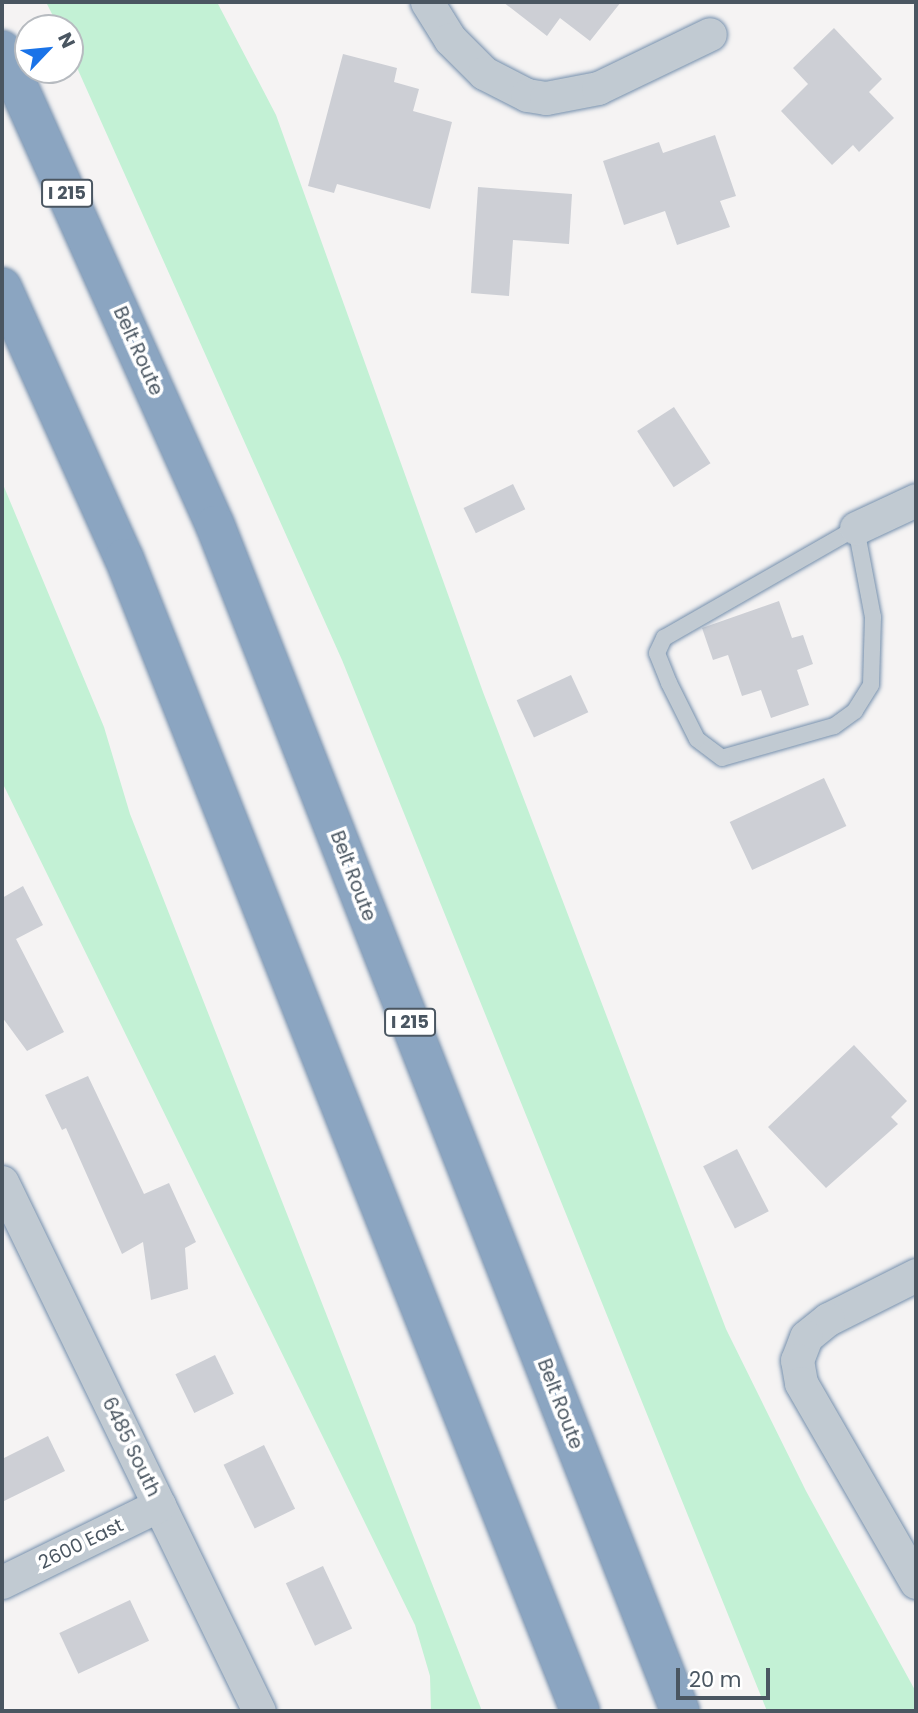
<!DOCTYPE html>
<style>
body{margin:0}
#map{position:relative;width:918px;height:1713px;overflow:hidden;background:#f5f3f3;font-family:Poppins,sans-serif}
div>[style]{position:absolute}
.green>*{inset:0;background:#c3f1d5}
.building>*{inset:0;background:#cdcfd5;transform-origin:0 0}
.roads{filter:drop-shadow(0 0 2px #7690ad) drop-shadow(0 0 2px #7690ad)}
.lane>*{height:16px;margin:-8px;padding:0 8px;transform-origin:8px;border-radius:8px;background:#c1cad2}
.street>*{height:33px;margin:-16.5px;padding:0 16.5px;transform-origin:16.5px;border-radius:16.5px;background:#c1cad2}
.highway>*{height:38px;margin:-19px;padding:0 19px;transform-origin:19px;border-radius:19px;background:#8ba5c1}
span{translate:-50% -50%;white-space:nowrap;text-align:center;line-height:1.15;-webkit-text-stroke:7px #fff;paint-order:stroke}
.shield-label span{padding:2px 5px;background:#fff;border:2px solid;border-radius:5px;-webkit-text-stroke-width:0}
.shield-label{font-size:18px;color:#4a5661;font-weight:700}
.street-label{font-size:19px;color:#4a5661}
.frame{position:absolute;inset:0;border:4px solid #4a5661;pointer-events:none}
.north{position:absolute;left:14px;top:14px;width:70px;height:70px;box-sizing:border-box;background:#fff;border:2px solid #b7bbc0;border-radius:50%;rotate:64deg;font-size:19px;font-weight:700;line-height:28px;text-align:center;color:#4a5661}
.north::after{content:'';display:block;margin:auto;width:24px;height:32px;background:#1a73e8;clip-path:polygon(50% 0,100% 100%,50% 72%,0 100%)}
.scale{position:absolute;left:676px;top:1668px;width:94px;height:32px;box-sizing:border-box;border:4px solid #4a5661;border-top:0;padding-left:9px;font-size:21px;line-height:24px;white-space:nowrap;color:#4a5661;-webkit-text-stroke:5px #fff;paint-order:stroke}
</style>
<div id="map">
<div class="green">
<i style="clip-path:polygon(46px 2px,217px 2px,276px 115px,483px 692px,726px 1329px,806px 1491px,916px 1692px,916px 1711px,767px 1711px,342px 660px,70px 52px,70px 28px,59px 28px)"></i>
<i style="clip-path:polygon(2px 482px,104px 727px,130px 814px,482px 1711px,431px 1711px,430px 1676px,415px 1625px,2px 782px)"></i>
</div>
<div class="building">
<i style="clip-path:polygon(503px 2px,621px 2px,590px 41px,560px 18px,547px 36px)"></i>
<i style="clip-path:polygon(834px 28px,882px 79px,869px 92px,894px 118px,859px 152px,853px 145px,832px 165px,781px 111px,808px 84px,793px 68px)"></i>
<i style="clip-path:polygon(343px 54px,397px 68px,394px 82px,419px 89px,413px 111px,452px 122px,430px 209px,337px 184px,334px 193px,308px 186px)"></i>
<i style="clip-path:polygon(715px 135px,736px 196px,720px 201px,730px 227px,677px 245px,665px 211px,624px 225px,603px 161px,659px 142px,663px 153px)"></i>
<i style="clip-path:polygon(478px 187px,572px 194px,569px 244px,513px 240px,509px 296px,471px 293px)"></i>
<i style="left:674px;top:407px;width:67px;height:44px;rotate:57deg"></i>
<i style="left:513px;top:484px;width:28px;height:55px;rotate:64deg"></i>
<i style="clip-path:polygon(779px 601px,792px 638px,803px 635px,813px 664px,797px 670px,809px 705px,771px 718px,761px 690px,742px 696px,728px 655px,713px 660px,702px 628px)"></i>
<i style="left:571px;top:675px;width:41px;height:60px;rotate:65deg"></i>
<i style="left:824px;top:778px;width:53px;height:104px;rotate:65deg"></i>
<i style="clip-path:polygon(23px 886px,43px 925px,16px 939px,64px 1032px,27px 1051px,2px 1017px,2px 898px)"></i>
<i style="clip-path:polygon(854px 1045px,907px 1101px,891px 1117px,898px 1124px,826px 1188px,768px 1127px)"></i>
<i style="clip-path:polygon(88px 1076px,144px 1194px,169px 1183px,196px 1242px,185px 1248px,188px 1289px,151px 1300px,143px 1242px,122px 1254px,66px 1128px,62px 1130px,45px 1095px)"></i>
<i style="left:737px;top:1149px;width:70px;height:38px;rotate:63deg"></i>
<i style="left:215px;top:1355px;width:43px;height:44px;rotate:64deg"></i>
<i style="clip-path:polygon(48px 1436px,65px 1471px,2px 1502px,2px 1459px)"></i>
<i style="left:264px;top:1445px;width:71px;height:45px;rotate:64deg"></i>
<i style="left:323px;top:1566px;width:69px;height:41px;rotate:65deg"></i>
<i style="left:130px;top:1600px;width:45px;height:78px;rotate:65deg"></i>
</div>
<div class="roads">
<div class="lane">
<i style="left:856px;top:528px;width:91px;rotate:79.2deg"></i>
<i style="left:873px;top:617px;width:68px;rotate:91.7deg"></i>
<i style="left:871px;top:685px;width:31px;rotate:122deg"></i>
<i style="left:855px;top:711px;width:26px;rotate:144deg"></i>
<i style="left:834px;top:726px;width:116px;rotate:164.1deg"></i>
<i style="left:722px;top:758px;width:31px;rotate:-143deg"></i>
<i style="left:697px;top:739px;width:63px;rotate:-116.6deg"></i>
<i style="left:669px;top:683px;width:32px;rotate:-112deg"></i>
<i style="left:657px;top:653px;width:17px;rotate:-65deg"></i>
<i style="left:664px;top:638px;width:221px;rotate:-29.8deg"></i>
</div>
<div class="street">
<i style="left:427px;top:2px;width:44px;rotate:58.1deg"></i>
<i style="left:450px;top:39px;width:48px;rotate:45deg"></i>
<i style="left:484px;top:73px;width:48px;rotate:27.1deg"></i>
<i style="left:527px;top:95px;width:19px;rotate:9deg"></i>
<i style="left:546px;top:98px;width:53px;rotate:-10.9deg"></i>
<i style="left:598px;top:88px;width:124px;rotate:-25.7deg"></i>
<i style="left:856px;top:528px;width:66px;rotate:-25deg"></i>
<i style="left:2px;top:1182px;width:588px;rotate:64.09deg"></i>
<i style="left:916px;top:1275px;width:98px;rotate:153.4deg"></i>
<i style="left:828px;top:1319px;width:28px;rotate:141deg"></i>
<i style="left:806px;top:1337px;width:25px;rotate:111deg"></i>
<i style="left:797px;top:1360px;width:23px;rotate:80deg"></i>
<i style="left:801px;top:1383px;width:230px;rotate:60deg"></i>
<i style="left:2px;top:1582px;width:175px;rotate:-26.1deg"></i>
</div>
<div class="highway">
<i style="left:2px;top:50px;width:521px;rotate:65.85deg"></i>
<i style="left:215px;top:525px;width:1274px;rotate:68.59deg"></i>
<i style="left:2px;top:287px;width:297px;rotate:65.8deg"></i>
<i style="left:124px;top:558px;width:1240px;rotate:68.42deg"></i>
</div>
</div>
<div class="shield-label">
<span style="left:67px;top:193px">I 215</span>
<span style="left:410px;top:1022px">I 215</span>
</div>
<div class="street-label">
<span style="left:138px;top:351px;rotate:66deg">Belt Route</span>
<span style="left:353px;top:876px;rotate:69deg">Belt Route</span>
<span style="left:560px;top:1404px;rotate:69deg">Belt Route</span>
<span style="left:131px;top:1447px;rotate:64deg">6485 South</span>
<span style="left:81px;top:1544px;rotate:-26deg">2600 East</span>
</div>
<div class="frame"></div>
<div class="north">N</div>
<div class="scale">20 m</div>
</div>
